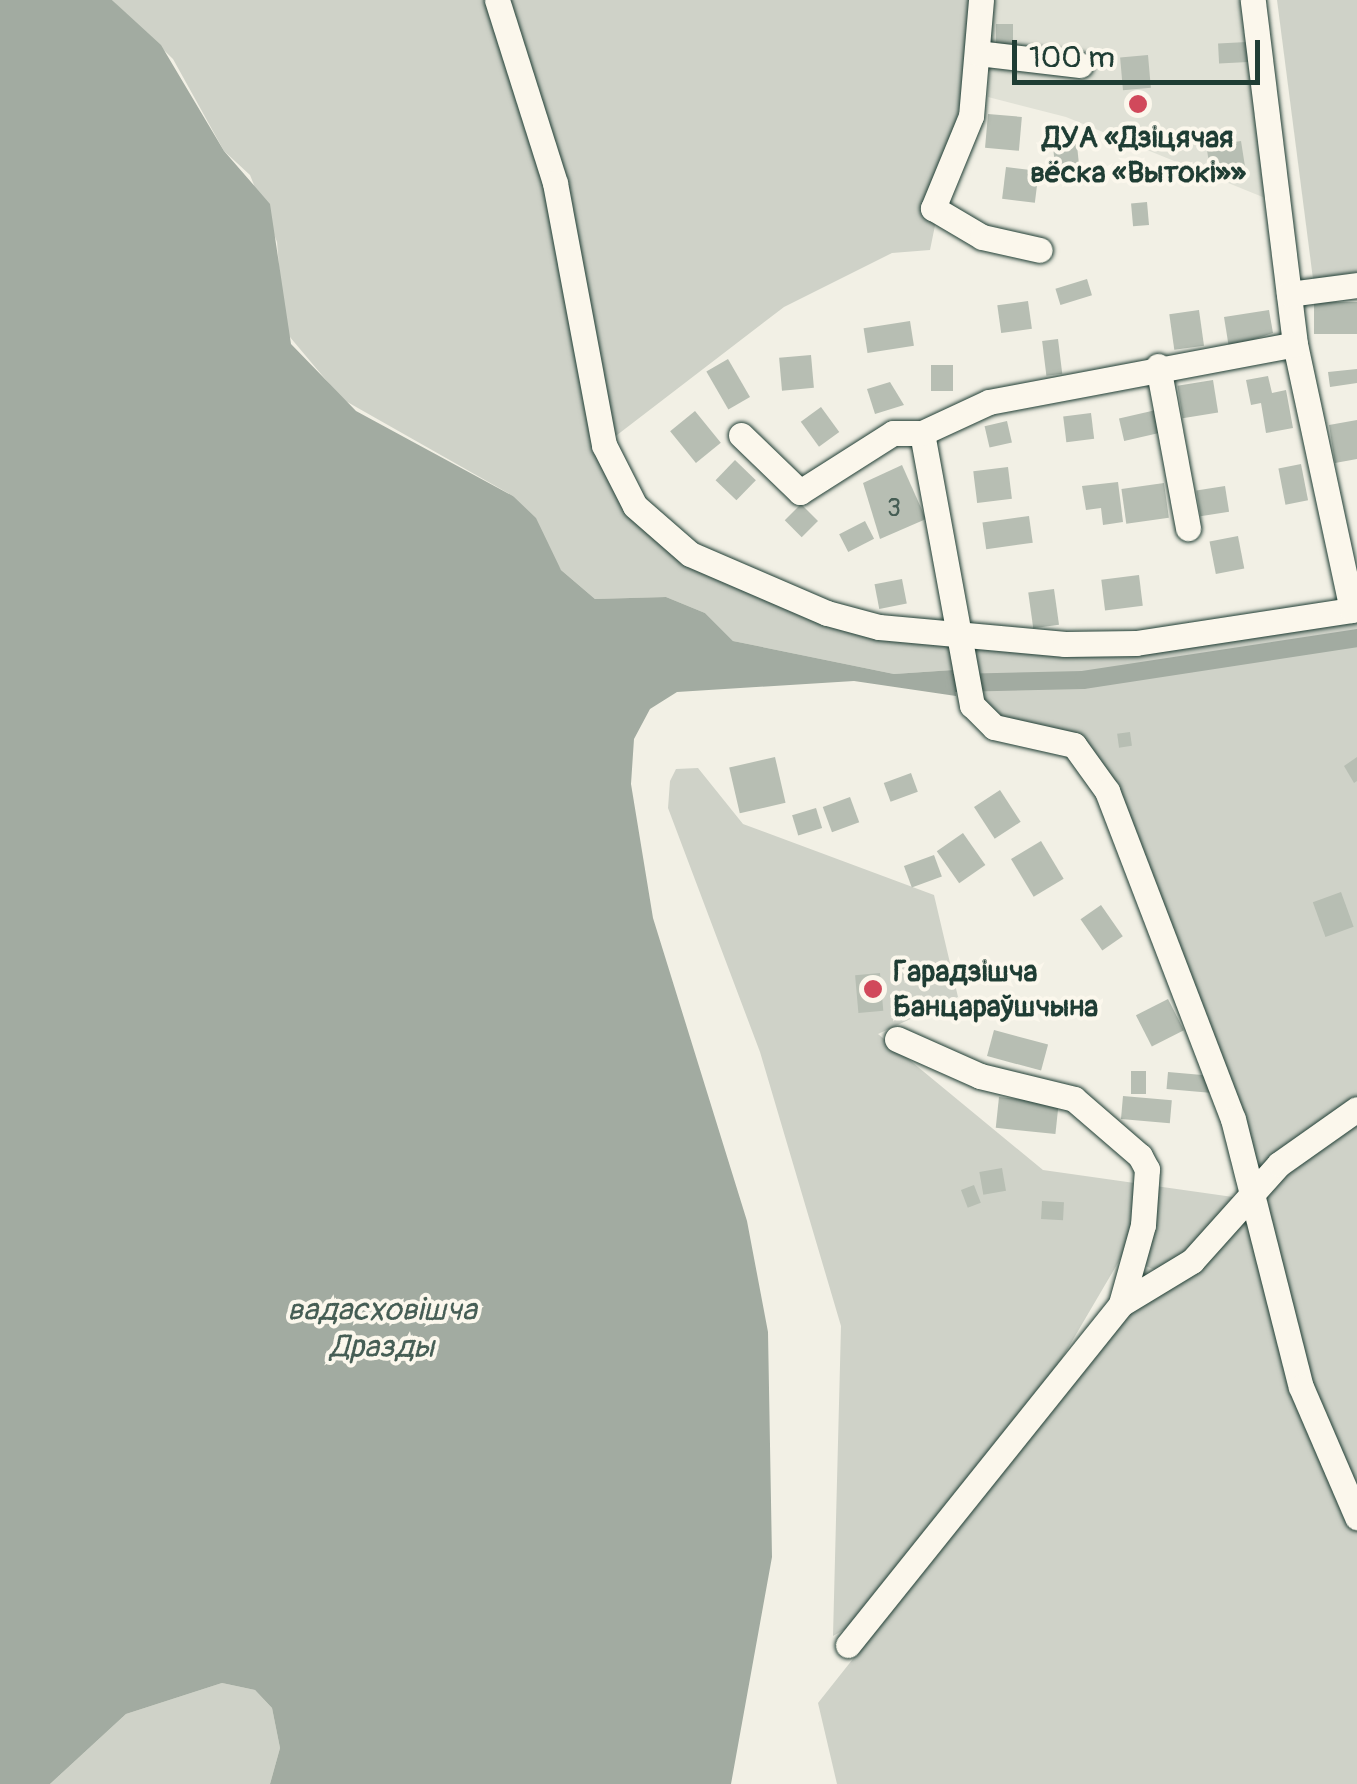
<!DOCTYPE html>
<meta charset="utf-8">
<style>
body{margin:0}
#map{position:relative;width:1357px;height:1784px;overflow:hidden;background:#f2f0e5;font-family:Pangolin,sans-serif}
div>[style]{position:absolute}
.built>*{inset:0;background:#e0e1d6}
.green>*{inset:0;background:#cfd2c8}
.water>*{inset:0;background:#a2aba1}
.canal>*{height:18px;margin:-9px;padding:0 9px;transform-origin:9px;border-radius:9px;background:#a2aba1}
.building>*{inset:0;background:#b7beb3;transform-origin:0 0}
.roads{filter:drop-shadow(0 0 2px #1f3d34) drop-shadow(0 0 2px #1f3d34)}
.minor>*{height:25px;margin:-12.5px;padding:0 12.5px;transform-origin:12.5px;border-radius:12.5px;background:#fbf7ec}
.dots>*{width:28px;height:28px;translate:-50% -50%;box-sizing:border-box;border:5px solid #fbf7ec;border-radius:50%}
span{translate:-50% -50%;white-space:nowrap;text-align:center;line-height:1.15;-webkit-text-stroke:8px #fbf7ec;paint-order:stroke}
.number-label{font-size:25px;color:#455d54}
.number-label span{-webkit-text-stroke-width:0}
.poi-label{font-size:30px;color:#1f3d34;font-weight:700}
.left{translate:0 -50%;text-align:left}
.water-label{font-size:32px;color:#465e55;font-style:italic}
.scale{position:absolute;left:1012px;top:40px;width:248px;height:45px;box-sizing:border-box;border:5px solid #1f3d34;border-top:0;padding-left:12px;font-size:30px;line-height:35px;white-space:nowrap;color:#1f3d34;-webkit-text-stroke:8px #fbf7ec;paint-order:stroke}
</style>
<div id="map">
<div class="built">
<i style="clip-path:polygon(991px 0,1245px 0,1270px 200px,1066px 117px,988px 97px)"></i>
</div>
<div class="green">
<i style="clip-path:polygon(112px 0,981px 0,930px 250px,892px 253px,784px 307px,604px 445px,660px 532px,827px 613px,1065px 644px,1357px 608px,1357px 1784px,837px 1784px,818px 1703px,1123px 1318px,1169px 1276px,1122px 1256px,1061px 1360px,879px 1610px,833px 1636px,841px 1326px,760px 1052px,668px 808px,670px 781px,676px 769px,698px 768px,743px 824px,934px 895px,958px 997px,878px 1034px,1043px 1170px,1247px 1199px,1206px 1039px,1086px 756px,1013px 733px,953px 670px,894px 674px,733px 641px,705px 613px,666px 597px,595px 599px,561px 570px,513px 496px,342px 399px,284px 330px,277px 242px,250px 175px,224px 151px,173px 59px)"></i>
<i style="clip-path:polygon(1277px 0,1357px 0,1357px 272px,1313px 279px)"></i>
<i style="clip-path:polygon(222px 1683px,255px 1690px,272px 1708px,280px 1748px,270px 1784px,50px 1784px,126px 1714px)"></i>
</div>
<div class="water">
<i style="clip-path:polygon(0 0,112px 0,161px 45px,224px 151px,270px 204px,291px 344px,356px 411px,513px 496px,536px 518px,561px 570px,595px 599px,666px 597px,705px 613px,733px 641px,894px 674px,953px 670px,956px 696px,854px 681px,677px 692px,650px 709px,634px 739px,631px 784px,653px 918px,747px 1221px,768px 1332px,772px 1557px,731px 1784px,270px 1784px,280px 1748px,272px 1708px,255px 1690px,222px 1683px,126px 1714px,50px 1784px,0 1784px)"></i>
</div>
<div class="canal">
<i style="left:954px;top:683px;width:129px;rotate:-1.3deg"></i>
<i style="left:1083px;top:680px;width:277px;rotate:-8.7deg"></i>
</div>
<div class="building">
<i style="left:996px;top:24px;width:17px;height:25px"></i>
<i style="left:1247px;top:42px;width:20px;height:29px;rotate:87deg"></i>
<i style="left:1148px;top:55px;width:33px;height:28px;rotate:85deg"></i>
<i style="left:988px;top:114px;width:34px;height:34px;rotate:5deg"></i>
<i style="left:1076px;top:136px;width:29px;height:24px;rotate:84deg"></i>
<i style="left:1241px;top:141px;width:30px;height:35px;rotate:81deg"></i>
<i style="left:1006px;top:167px;width:33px;height:32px;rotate:7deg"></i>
<i style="left:1147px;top:202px;width:23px;height:16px;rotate:85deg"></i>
<i style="left:1087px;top:279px;width:17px;height:33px;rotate:73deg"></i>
<i style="left:1028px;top:301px;width:28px;height:31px;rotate:82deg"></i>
<i style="left:1357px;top:302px;width:32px;height:43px;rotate:90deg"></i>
<i style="left:1199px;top:310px;width:36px;height:30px;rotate:82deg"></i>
<i style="clip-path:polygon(1269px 310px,1273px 333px,1229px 348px,1224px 317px)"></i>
<i style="left:910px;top:321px;width:25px;height:47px;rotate:81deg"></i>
<i style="left:1058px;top:339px;width:35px;height:16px;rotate:83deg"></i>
<i style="left:811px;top:355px;width:33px;height:32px;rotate:85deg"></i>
<i style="left:728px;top:359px;width:44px;height:25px;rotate:60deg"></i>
<i style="left:931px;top:365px;width:22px;height:26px"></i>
<i style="clip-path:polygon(1357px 369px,1357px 383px,1330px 387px,1328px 372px)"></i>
<i style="clip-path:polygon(1268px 376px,1272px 393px,1286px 390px,1293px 428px,1266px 433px,1261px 403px,1251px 405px,1246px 380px)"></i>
<i style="left:1213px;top:380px;width:33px;height:36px;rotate:81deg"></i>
<i style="clip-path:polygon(890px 382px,904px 405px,875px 414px,867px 389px)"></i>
<i style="left:821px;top:407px;width:31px;height:25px;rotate:54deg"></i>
<i style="left:1156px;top:410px;width:23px;height:38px;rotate:77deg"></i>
<i style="left:695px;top:411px;width:41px;height:32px;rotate:51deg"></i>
<i style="left:1091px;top:413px;width:26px;height:28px;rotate:83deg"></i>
<i style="clip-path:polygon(1357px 420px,1357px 459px,1335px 463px,1329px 425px)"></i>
<i style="left:1007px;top:421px;width:22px;height:23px;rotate:77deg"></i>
<i style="left:735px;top:460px;width:29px;height:28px;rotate:44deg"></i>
<i style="left:1301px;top:464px;width:37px;height:23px;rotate:79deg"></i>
<i style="clip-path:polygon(902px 465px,926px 519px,880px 539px,863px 483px)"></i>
<i style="left:1008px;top:467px;width:32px;height:35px;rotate:83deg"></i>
<i style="clip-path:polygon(1118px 482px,1123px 522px,1103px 525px,1101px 508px,1086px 510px,1082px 486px)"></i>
<i style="left:1164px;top:483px;width:35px;height:43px;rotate:82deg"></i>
<i style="left:1225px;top:486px;width:26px;height:29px;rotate:81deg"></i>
<i style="left:801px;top:504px;width:24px;height:23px;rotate:45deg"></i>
<i style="left:1029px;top:516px;width:27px;height:47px;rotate:82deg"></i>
<i style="left:865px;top:521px;width:20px;height:29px;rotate:63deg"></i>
<i style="left:1238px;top:536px;width:33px;height:29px;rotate:79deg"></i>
<i style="left:1139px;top:575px;width:31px;height:38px;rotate:83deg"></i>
<i style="left:902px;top:579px;width:25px;height:28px;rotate:79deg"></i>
<i style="left:1054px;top:589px;width:36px;height:26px;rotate:82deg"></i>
<i style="left:1130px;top:732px;width:14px;height:13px;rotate:82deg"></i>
<i style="left:775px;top:757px;width:47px;height:47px;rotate:77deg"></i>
<i style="clip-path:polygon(1357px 757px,1357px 781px,1354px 783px,1344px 766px)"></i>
<i style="left:911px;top:773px;width:20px;height:29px;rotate:70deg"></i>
<i style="left:1000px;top:790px;width:38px;height:31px;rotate:57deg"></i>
<i style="left:850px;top:797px;width:27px;height:29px;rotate:70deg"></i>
<i style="left:816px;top:808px;width:21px;height:25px;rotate:73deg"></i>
<i style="left:963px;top:833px;width:39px;height:32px;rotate:55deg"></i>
<i style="left:1041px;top:841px;width:44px;height:35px;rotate:59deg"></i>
<i style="left:934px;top:855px;width:23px;height:32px;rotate:70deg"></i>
<i style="left:1341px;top:892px;width:37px;height:30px;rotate:70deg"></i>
<i style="left:1101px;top:905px;width:38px;height:25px;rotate:55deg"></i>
<i style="left:880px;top:973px;width:38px;height:25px;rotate:85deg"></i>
<i style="left:1168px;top:999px;width:35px;height:36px;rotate:63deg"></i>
<i style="left:994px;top:1030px;width:56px;height:27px;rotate:15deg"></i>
<i style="left:1131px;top:1071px;width:15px;height:23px"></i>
<i style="left:1168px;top:1072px;width:46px;height:17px;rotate:5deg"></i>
<i style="left:1123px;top:1096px;width:49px;height:23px;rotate:5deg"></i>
<i style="left:999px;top:1097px;width:60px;height:31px;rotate:6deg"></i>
<i style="left:1002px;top:1168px;width:23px;height:23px;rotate:80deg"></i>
<i style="left:974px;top:1185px;width:19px;height:14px;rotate:69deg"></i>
<i style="left:1042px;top:1201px;width:22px;height:18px;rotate:3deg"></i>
</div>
<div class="roads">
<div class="minor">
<i style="left:497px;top:0;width:192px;rotate:72.4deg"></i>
<i style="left:555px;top:183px;width:267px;rotate:79.4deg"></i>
<i style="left:604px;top:445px;width:68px;rotate:63.1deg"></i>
<i style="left:635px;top:506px;width:73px;rotate:41.1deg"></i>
<i style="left:690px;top:554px;width:149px;rotate:23.3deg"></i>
<i style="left:827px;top:613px;width:54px;rotate:15.1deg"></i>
<i style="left:879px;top:627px;width:187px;rotate:5.2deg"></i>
<i style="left:1065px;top:644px;width:71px;rotate:-0.8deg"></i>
<i style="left:1136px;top:643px;width:219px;rotate:-8.7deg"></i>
<i style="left:1352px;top:610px;width:272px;rotate:-102.1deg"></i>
<i style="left:1295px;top:344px;width:347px;rotate:-97deg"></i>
<i style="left:981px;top:0;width:116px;rotate:94.9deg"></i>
<i style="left:971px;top:116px;width:100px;rotate:112.4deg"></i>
<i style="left:933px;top:208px;width:57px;rotate:30.6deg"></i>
<i style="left:982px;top:237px;width:59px;rotate:12.6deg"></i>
<i style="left:978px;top:53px;width:103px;rotate:6.7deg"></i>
<i style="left:1289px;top:294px;width:69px;rotate:-7.5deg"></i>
<i style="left:1158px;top:366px;width:165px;rotate:79.5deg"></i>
<i style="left:922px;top:433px;width:277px;rotate:79.6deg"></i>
<i style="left:972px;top:705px;width:31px;rotate:45deg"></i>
<i style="left:994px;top:727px;width:82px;rotate:12.7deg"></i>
<i style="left:1074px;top:745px;width:57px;rotate:54.3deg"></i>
<i style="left:1107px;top:791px;width:351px;rotate:69deg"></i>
<i style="left:1233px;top:1119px;width:276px;rotate:75.8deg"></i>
<i style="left:1301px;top:1387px;width:142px;rotate:66.7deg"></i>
<i style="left:741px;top:435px;width:82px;rotate:44deg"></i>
<i style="left:800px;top:492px;width:110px;rotate:-32.4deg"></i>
<i style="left:893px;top:433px;width:29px"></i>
<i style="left:922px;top:433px;width:74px;rotate:-24.8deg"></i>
<i style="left:989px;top:402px;width:311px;rotate:-10.7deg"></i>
<i style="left:897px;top:1039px;width:91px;rotate:24deg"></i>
<i style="left:980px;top:1076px;width:97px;rotate:13.7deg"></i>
<i style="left:1074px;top:1099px;width:87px;rotate:40.8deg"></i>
<i style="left:1140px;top:1156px;width:15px;rotate:62deg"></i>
<i style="left:1147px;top:1169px;width:56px;rotate:94.1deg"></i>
<i style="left:1143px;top:1225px;width:82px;rotate:105.6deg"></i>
<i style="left:848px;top:1645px;width:437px;rotate:-51.3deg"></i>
<i style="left:1121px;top:1304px;width:83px;rotate:-31.2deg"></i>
<i style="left:1192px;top:1261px;width:130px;rotate:-48.1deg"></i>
<i style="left:1279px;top:1164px;width:95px;rotate:-35.2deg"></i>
</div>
</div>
<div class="dots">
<i style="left:1138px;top:104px;background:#d1495b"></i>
<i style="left:873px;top:989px;background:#d1495b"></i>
</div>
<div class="number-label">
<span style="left:894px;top:509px">3</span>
</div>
<div class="poi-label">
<span style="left:1138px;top:155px">ДУА «Дзіцячая<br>вёска «Вытокі»»</span>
<span class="left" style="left:893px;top:989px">Гарадзішча<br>Банцараўшчына</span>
</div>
<div class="water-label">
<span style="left:382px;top:1329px">вадасховішча<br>Дразды</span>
</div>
<div class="scale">100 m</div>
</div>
